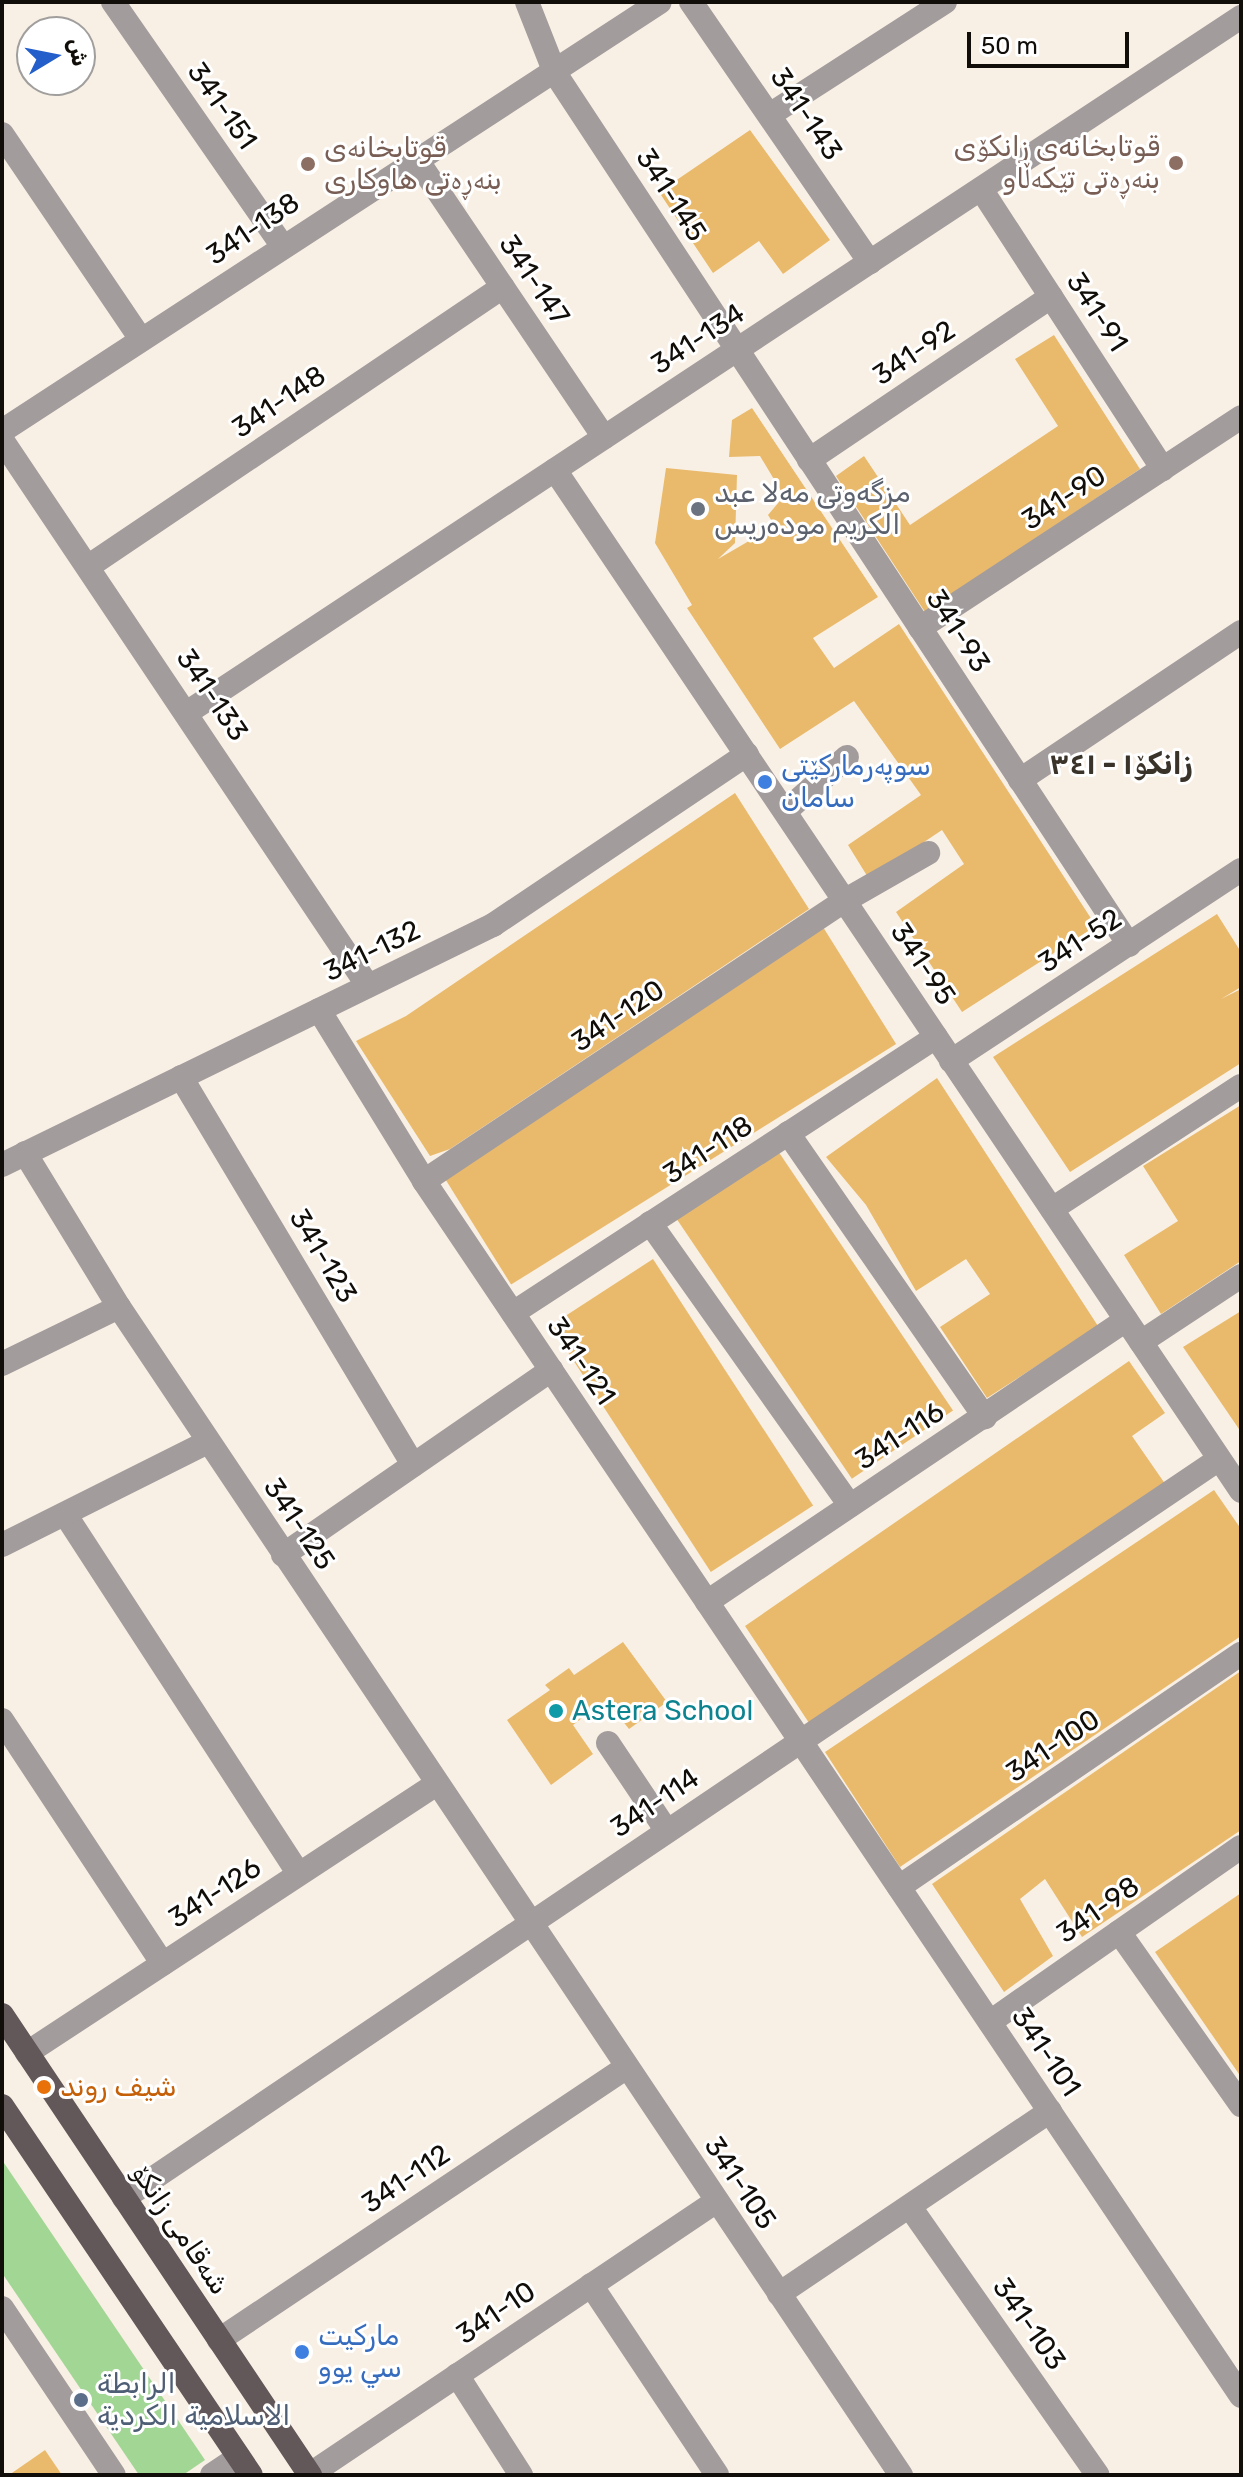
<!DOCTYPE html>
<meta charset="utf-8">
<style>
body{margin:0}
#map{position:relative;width:1243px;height:2477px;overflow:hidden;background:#f9f0e5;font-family:Rubik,"Noto Naskh Arabic",sans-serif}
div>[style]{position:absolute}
.green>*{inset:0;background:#a2d695}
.building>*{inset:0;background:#eaba6c;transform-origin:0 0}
.minor>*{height:24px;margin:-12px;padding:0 12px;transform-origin:12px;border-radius:12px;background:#a39c9d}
.major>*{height:24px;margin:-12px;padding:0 12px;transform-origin:12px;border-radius:12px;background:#625759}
.dots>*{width:22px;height:22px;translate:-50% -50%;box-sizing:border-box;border:4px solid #fff;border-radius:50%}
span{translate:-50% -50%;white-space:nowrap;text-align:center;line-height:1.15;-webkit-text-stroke:6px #fff;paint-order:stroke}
.street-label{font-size:28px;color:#110e0a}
.education-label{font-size:28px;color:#785e54}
.right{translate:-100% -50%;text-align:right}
.left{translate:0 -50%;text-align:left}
.worship-label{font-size:28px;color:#5b616d}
.shop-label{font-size:28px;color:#366cbe}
.culture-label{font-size:28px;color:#0d838f}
.food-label{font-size:28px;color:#c56008}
.service-label{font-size:28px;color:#4e5e75}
.neighbourhood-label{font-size:30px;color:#39332a;font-weight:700}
.frame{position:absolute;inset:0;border:4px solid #110e0a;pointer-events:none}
.north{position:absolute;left:16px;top:16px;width:80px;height:80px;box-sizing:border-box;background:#fff;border:2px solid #a09f9d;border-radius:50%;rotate:80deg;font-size:22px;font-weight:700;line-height:32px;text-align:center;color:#110e0a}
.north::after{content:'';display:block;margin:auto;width:28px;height:36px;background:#235ecb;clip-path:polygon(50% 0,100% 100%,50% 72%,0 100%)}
.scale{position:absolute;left:967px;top:32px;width:162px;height:36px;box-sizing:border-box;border:4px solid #110e0a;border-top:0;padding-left:10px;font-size:24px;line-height:28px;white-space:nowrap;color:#110e0a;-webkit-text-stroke:6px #fff;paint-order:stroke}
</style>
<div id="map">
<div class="green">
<i style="clip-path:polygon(2px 2160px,205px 2460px,183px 2475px,139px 2475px,2px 2273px)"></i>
</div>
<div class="building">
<i style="clip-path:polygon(750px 130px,830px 240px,783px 274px,759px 241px,713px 273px,659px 192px)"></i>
<i style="clip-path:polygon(1054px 335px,1140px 469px,925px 612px,836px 476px,864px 456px,910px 525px,1058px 426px,1015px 359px)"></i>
<i style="clip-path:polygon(752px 408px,878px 597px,813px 638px,834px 668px,899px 624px,1096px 926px,962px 1012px,896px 912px,964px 864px,942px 830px,869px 879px,848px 845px,921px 795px,854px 701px,780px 749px,687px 608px,692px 605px,655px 543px,666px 468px,737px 475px,735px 543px,718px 559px,775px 526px,768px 515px,784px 496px,760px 456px,729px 457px,732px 420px)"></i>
<i style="clip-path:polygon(735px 793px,809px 909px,450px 1149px,430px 1156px,356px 1041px,406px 1016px)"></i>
<i style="clip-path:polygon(1217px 914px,1241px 952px,1241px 987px,1221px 999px,1241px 989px,1241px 1063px,1070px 1172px,993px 1057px)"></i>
<i style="left:823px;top:927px;width:138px;height:454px;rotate:58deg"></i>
<i style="clip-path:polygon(937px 1078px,1098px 1326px,987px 1398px,940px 1327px,990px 1294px,966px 1259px,916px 1291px,866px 1205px,826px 1157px)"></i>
<i style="clip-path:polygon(1241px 1105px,1241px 1261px,1161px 1314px,1124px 1255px,1178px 1221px,1143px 1166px)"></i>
<i style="left:778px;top:1151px;width:313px;height:122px;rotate:56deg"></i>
<i style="left:653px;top:1259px;width:294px;height:122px;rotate:57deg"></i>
<i style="clip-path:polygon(1241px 1311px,1241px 1432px,1183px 1347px)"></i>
<i style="clip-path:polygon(1129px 1361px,1165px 1413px,1132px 1436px,1168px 1488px,811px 1726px,745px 1626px)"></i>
<i style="clip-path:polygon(1214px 1490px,1241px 1529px,1241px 1636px,900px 1867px,825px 1752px)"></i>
<i style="clip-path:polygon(623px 1642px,667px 1702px,629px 1729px,606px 1700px,573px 1725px,593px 1754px,551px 1785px,507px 1720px,550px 1690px,545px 1685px,569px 1668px,574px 1675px)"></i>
<i style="clip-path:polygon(1241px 1671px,1241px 1830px,1082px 1937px,1045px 1879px,1020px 1899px,1053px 1956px,1004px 1992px,932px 1884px)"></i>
<i style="clip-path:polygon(1241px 1893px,1241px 2077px,1155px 1952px)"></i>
<i style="clip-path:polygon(45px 2450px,62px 2475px,9px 2475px)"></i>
</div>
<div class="minor">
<i style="left:113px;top:2px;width:296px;rotate:55.2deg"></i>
<i style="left:527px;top:2px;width:76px;rotate:68.5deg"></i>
<i style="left:555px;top:73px;width:1044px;rotate:56.64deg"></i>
<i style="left:691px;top:2px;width:316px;rotate:55.5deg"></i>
<i style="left:771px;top:114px;width:207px;rotate:-32.8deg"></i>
<i style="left:2px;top:134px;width:248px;rotate:55.9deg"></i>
<i style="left:415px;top:157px;width:338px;rotate:56deg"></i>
<i style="left:981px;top:189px;width:334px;rotate:57deg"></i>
<i style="left:2px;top:431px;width:785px;rotate:-33.1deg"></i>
<i style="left:2px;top:440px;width:657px;rotate:56.16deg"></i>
<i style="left:809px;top:460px;width:292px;rotate:-34deg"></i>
<i style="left:555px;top:470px;width:1230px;rotate:56.1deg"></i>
<i style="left:89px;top:566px;width:499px;rotate:-34deg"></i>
<i style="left:920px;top:628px;width:384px;rotate:-33.3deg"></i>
<i style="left:188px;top:712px;width:1262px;rotate:-33.43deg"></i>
<i style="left:1020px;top:780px;width:266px;rotate:-33.8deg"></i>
<i style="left:787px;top:810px;width:80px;rotate:-41.5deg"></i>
<i style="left:319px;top:1010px;width:201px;rotate:58.4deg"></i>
<i style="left:424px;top:1181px;width:1464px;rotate:56.08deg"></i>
<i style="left:951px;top:1061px;width:347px;rotate:-33.4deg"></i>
<i style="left:181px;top:1077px;width:452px;rotate:59.1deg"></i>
<i style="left:788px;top:1133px;width:346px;rotate:55.3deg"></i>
<i style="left:25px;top:1153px;width:180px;rotate:58.6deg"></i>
<i style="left:119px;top:1307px;width:1406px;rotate:56.2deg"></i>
<i style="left:2px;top:1165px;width:547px;rotate:-26.05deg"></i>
<i style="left:493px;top:925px;width:306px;rotate:-33.9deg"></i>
<i style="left:424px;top:1181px;width:505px;rotate:-33.69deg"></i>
<i style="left:844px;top:901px;width:97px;rotate:-29.7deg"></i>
<i style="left:1052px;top:1209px;width:225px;rotate:-33.1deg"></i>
<i style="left:650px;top:1223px;width:346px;rotate:54.7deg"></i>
<i style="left:513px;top:1313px;width:505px;rotate:-33.12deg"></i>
<i style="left:1141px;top:1342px;width:120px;rotate:-33.4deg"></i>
<i style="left:2px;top:1364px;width:130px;rotate:-26deg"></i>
<i style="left:65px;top:1514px;width:429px;rotate:57deg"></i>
<i style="left:2px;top:1545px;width:230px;rotate:-26.6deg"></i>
<i style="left:283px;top:1555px;width:326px;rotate:-34.6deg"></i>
<i style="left:707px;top:1602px;width:505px;rotate:-33.94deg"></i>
<i style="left:2px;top:1720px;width:292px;rotate:56.6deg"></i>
<i style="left:608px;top:1743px;width:106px;rotate:56.2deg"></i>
<i style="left:899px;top:1887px;width:414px;rotate:-34.3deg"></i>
<i style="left:1119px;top:1932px;width:212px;rotate:54.8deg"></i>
<i style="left:990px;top:2022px;width:306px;rotate:-34.9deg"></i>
<i style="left:27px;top:2053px;width:490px;rotate:-33.3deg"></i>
<i style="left:124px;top:2198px;width:1321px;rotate:-34.01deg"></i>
<i style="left:910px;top:2207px;width:327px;rotate:55deg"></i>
<i style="left:591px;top:2285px;width:228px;rotate:56.4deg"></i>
<i style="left:779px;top:2294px;width:327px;rotate:-34deg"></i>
<i style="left:2px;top:2308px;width:201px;rotate:56.2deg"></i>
<i style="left:219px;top:2340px;width:490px;rotate:-33.8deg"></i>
<i style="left:457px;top:2375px;width:119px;rotate:57.4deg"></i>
<i style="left:212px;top:2475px;width:32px;rotate:-34deg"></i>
<i style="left:309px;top:2475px;width:491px;rotate:-33.9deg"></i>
</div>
<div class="major">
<i style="left:2px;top:2015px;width:554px;rotate:56.2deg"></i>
<i style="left:2px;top:2106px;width:445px;rotate:56deg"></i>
</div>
<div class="dots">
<i style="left:1176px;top:163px;background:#8d6e63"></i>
<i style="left:308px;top:164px;background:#8d6e63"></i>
<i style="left:698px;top:509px;background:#6b7280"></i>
<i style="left:765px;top:782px;background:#3f7fe0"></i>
<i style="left:556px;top:1711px;background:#0f9aa8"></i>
<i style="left:44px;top:2087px;background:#e8710a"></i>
<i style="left:302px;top:2352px;background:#3f7fe0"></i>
<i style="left:81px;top:2400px;background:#5c6f8a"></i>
</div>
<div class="street-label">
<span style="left:222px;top:106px;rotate:55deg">341-151</span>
<span style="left:806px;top:114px;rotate:56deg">341-143</span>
<span style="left:671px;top:195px;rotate:57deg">341-145</span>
<span style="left:253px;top:229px;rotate:-34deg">341-138</span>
<span style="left:534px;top:280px;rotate:56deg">341-147</span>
<span style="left:1097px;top:312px;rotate:57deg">341-91</span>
<span style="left:698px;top:339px;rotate:-33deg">341-134</span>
<span style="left:914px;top:353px;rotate:-34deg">341-92</span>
<span style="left:279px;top:402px;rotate:-34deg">341-148</span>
<span style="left:1064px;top:498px;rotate:-33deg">341-90</span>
<span style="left:958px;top:631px;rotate:57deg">341-93</span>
<span style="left:212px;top:695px;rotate:56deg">341-133</span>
<span style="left:1080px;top:941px;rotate:-33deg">341-52</span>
<span style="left:372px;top:951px;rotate:-26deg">341-132</span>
<span style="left:923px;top:964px;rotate:56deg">341-95</span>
<span style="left:618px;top:1016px;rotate:-34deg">341-120</span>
<span style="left:708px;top:1150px;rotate:-33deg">341-118</span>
<span style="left:323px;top:1256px;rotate:59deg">341-123</span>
<span style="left:581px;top:1361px;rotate:56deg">341-121</span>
<span style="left:900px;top:1436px;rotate:-33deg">341-116</span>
<span style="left:299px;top:1524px;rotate:56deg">341-125</span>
<span style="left:1053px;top:1746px;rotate:-34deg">341-100</span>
<span style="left:655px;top:1803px;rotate:-34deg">341-114</span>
<span style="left:215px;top:1893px;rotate:-33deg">341-126</span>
<span style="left:1098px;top:1910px;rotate:-35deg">341-98</span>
<span style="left:1046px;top:2052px;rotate:56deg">341-101</span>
<span style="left:406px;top:2179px;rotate:-34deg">341-112</span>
<span style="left:740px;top:2183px;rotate:56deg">341-105</span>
<span style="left:180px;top:2229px;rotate:56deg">شەقامی زانکۆ</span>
<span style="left:496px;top:2313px;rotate:-34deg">341-10</span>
<span style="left:1029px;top:2324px;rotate:55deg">341-103</span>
</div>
<div class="education-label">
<span class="right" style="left:1160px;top:163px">قوتابخانه‌ی زانکۆی<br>بنەڕەتی تێکەڵاو</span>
<span class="left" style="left:324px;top:164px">قوتابخانەی<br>بنەڕەتی هاوکاری</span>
</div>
<div class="worship-label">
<span class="left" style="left:714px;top:509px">مزگه‌وتی مه‌لا عبد<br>الكريم موده‌ریس</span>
</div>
<div class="shop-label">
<span class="left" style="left:781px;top:782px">سوپەرمارکێتی<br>سامان</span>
<span class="left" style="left:318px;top:2352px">ماركيت<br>سي يوو</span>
</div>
<div class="culture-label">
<span class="left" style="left:572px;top:1711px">Astera School</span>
</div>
<div class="food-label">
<span class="left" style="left:60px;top:2087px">شیف روند</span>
</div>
<div class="service-label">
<span class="left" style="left:97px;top:2400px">الرابطة<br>الاسلامية الكردية</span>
</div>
<div class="neighbourhood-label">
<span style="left:1121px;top:764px">زانکۆ١ - ٣٤١</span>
</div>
<div class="frame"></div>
<div class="north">ش</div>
<div class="scale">50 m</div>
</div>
